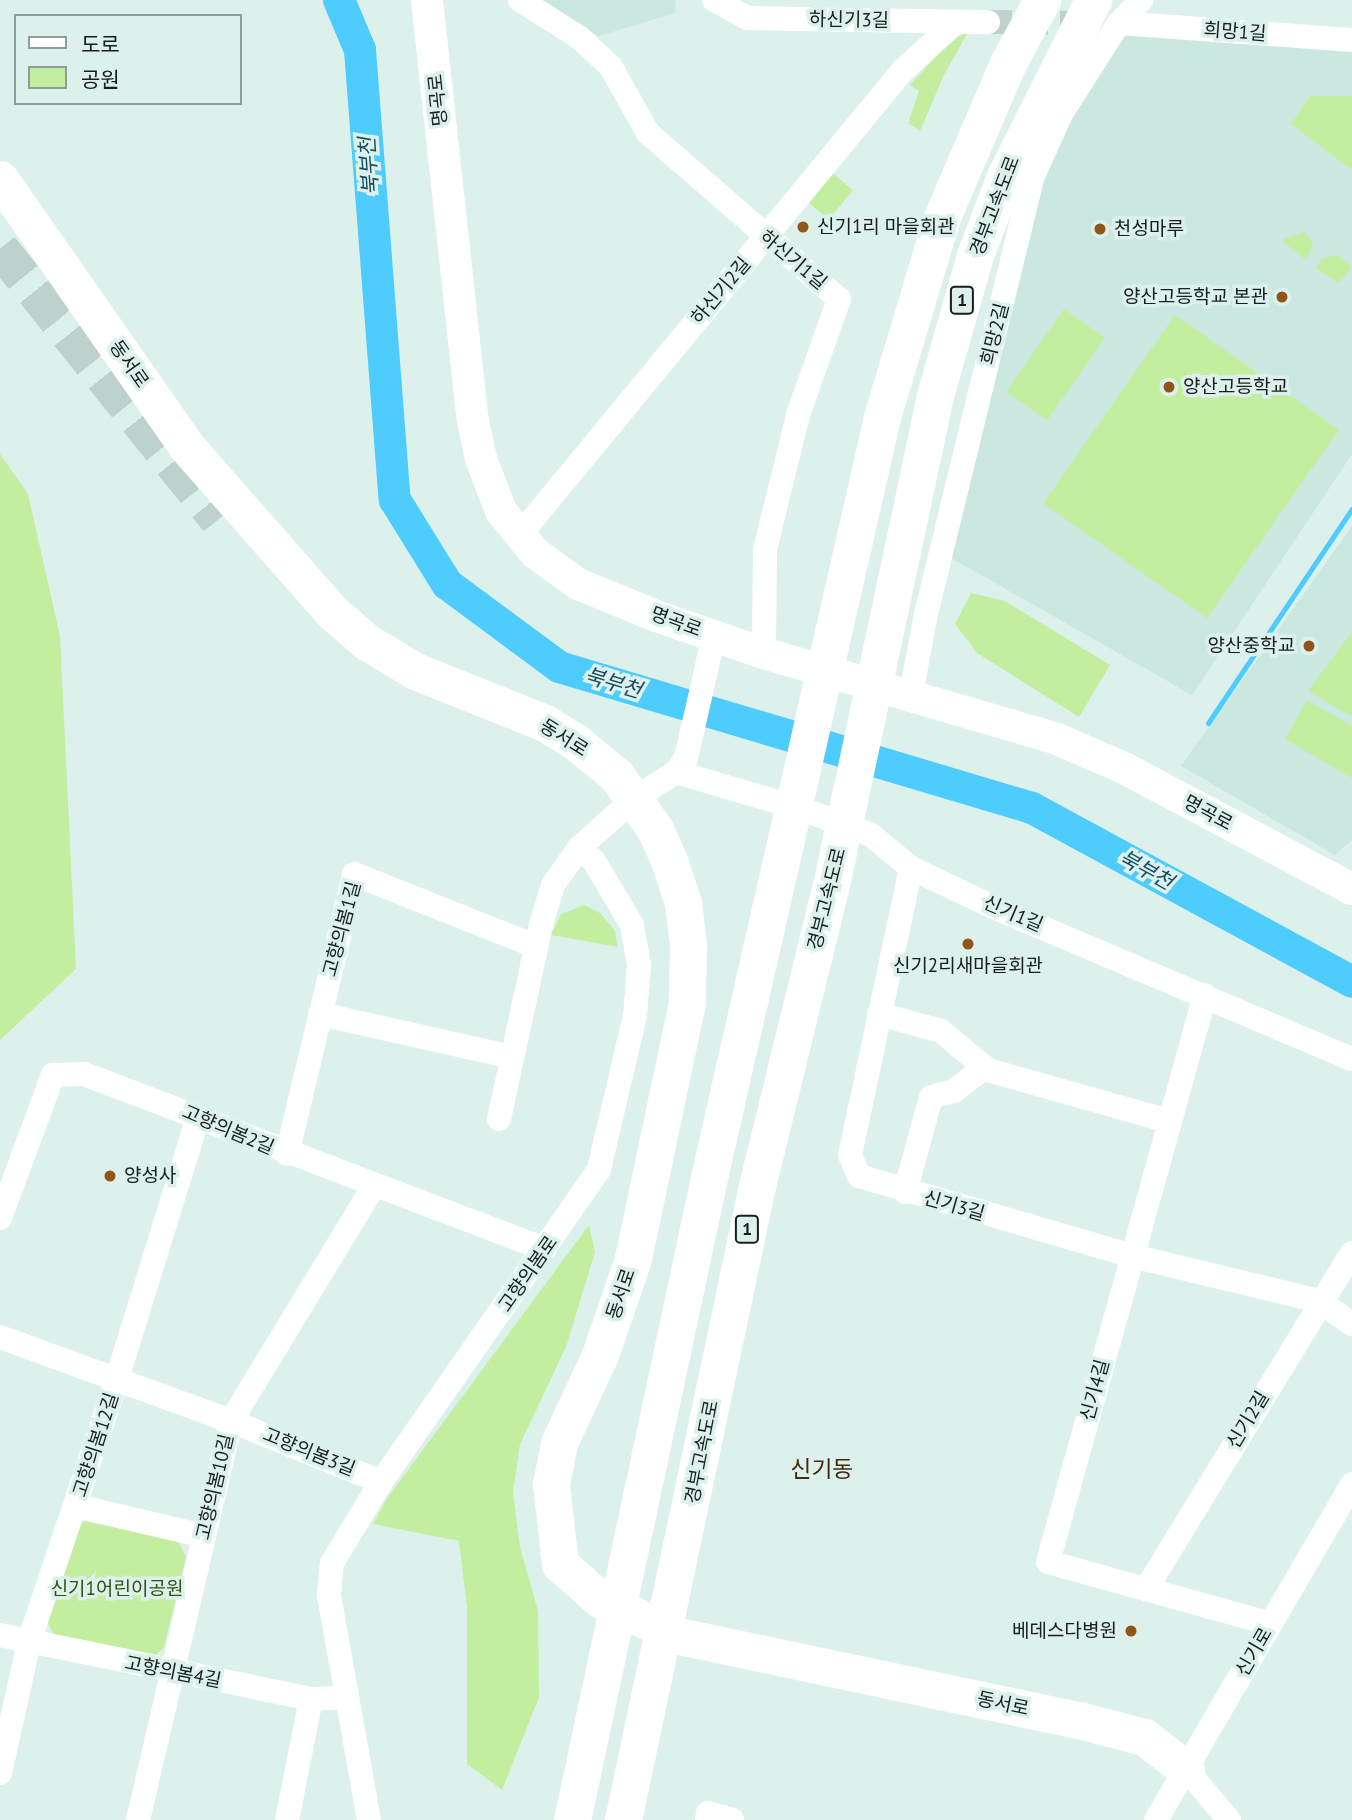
<!DOCTYPE html>
<meta charset="utf-8">
<style>
body{margin:0}
#map{position:relative;width:1352px;height:1820px;overflow:hidden;background:#dcf1ec;font-family:"PT Sans","Noto Sans KR",sans-serif}
div>[style]{position:absolute}
.built>*{inset:0;background:#cae7e0}
.green>*{inset:0;background:#c3eea0;transform-origin:0 0}
.stream>*{height:5px;margin:-2.5px;padding:0 2.5px;transform-origin:2.5px;border-radius:2.5px;background:#4dccfd}
.river>*{height:32px;margin:-16px;padding:0 16px;transform-origin:16px;border-radius:16px;background:#4dccfd}
.minor-tunnel>*{height:24px;margin-top:-12px;transform-origin:0;background:repeating-linear-gradient(90deg,#bed1cd 0 24px,transparent 0 36px)}
.highway-tunnel>*{height:37px;margin-top:-18.5px;transform-origin:0;background:repeating-linear-gradient(90deg,#bed1cd 0 37px,transparent 0 55px)}
.minor>*{height:24px;margin:-12px;padding:0 12px;transform-origin:12px;border-radius:12px;background:#fff}
.major>*{height:32px;margin:-16px;padding:0 16px;transform-origin:16px;border-radius:16px;background:#fff}
.highway>*{height:37px;margin:-18.5px;padding:0 18.5px;transform-origin:18.5px;border-radius:18.5px;background:#fff}
.dots>*{width:19px;height:19px;translate:-50% -50%;box-sizing:border-box;border:4px solid #dcf1ec;border-radius:50%}
span{translate:-50% -50%;white-space:nowrap;text-align:center;line-height:1.15;-webkit-text-stroke:7px #dcf1ec;paint-order:stroke}
.shield-label span{padding:2px 5px;background:#dcf1ec;border:2px solid;border-radius:5px;-webkit-text-stroke-width:0}
.shield-label{font-size:18px;color:#171e1d;font-weight:700}
.street-label{font-size:19px;color:#171e1d}
.poi-label{font-size:19px;color:#171e1d}
.left{translate:0 -50%;text-align:left}
.right{translate:-100% -50%;text-align:right}
.park-label{font-size:19px;color:#325011}
.water-label{font-size:21px;color:#174c60;font-style:italic}
.quarter-label{font-size:23px;color:#47290d}
.legend{position:absolute;left:14px;top:14px;width:228px;height:91px;box-sizing:border-box;background:#dcf1ec;border:2px solid #8d9d99;margin:0;padding:9px 12px;list-style:none;font-size:21px;color:#171e1d}
.legend li{display:flex;align-items:center;gap:14px;height:35px}
.legend b{width:35px;border:2px solid #8d9d99}
</style>
<div id="map">
<div class="built">
<i style="clip-path:polygon(538px 0,676px 0,675px 13px,599px 36px)"></i>
<i style="clip-path:polygon(1116px 28px,1352px 50px,1352px 454px,1192px 695px,948px 556px,1035px 187px)"></i>
<i style="clip-path:polygon(1352px 526px,1352px 840px,1335px 855px,1181px 766px)"></i>
</div>
<div class="green">
<i style="clip-path:polygon(968px 32px,944px 75px,920px 131px,908px 123px,919px 91px,910px 85px,951px 40px)"></i>
<i style="clip-path:polygon(1310px 96px,1352px 96px,1352px 170px,1291px 124px)"></i>
<i style="left:830px;top:171px;width:30px;height:38px;rotate:40deg"></i>
<i style="clip-path:polygon(1304px 232px,1313px 243px,1306px 260px,1281px 240px)"></i>
<i style="clip-path:polygon(1338px 255px,1351px 267px,1339px 283px,1316px 268px,1323px 258px)"></i>
<i style="left:1064px;top:309px;width:50px;height:101px;rotate:35deg"></i>
<i style="left:1175px;top:315px;width:200px;height:230px;rotate:35deg"></i>
<i style="clip-path:polygon(0 454px,28px 494px,60px 636px,76px 969px,0 1040px)"></i>
<i style="clip-path:polygon(971px 593px,1005px 601px,1110px 665px,1079px 717px,977px 653px,955px 624px)"></i>
<i style="clip-path:polygon(1352px 632px,1352px 717px,1308px 691px)"></i>
<i style="clip-path:polygon(1307px 700px,1352px 726px,1352px 778px,1285px 739px)"></i>
<i style="clip-path:polygon(584px 905px,600px 913px,615px 931px,618px 947px,551px 935px,561px 914px)"></i>
<i style="clip-path:polygon(589px 1225px,595px 1252px,566px 1347px,520px 1444px,513px 1493px,520px 1547px,538px 1611px,539px 1697px,502px 1790px,467px 1764px,467px 1608px,459px 1541px,373px 1524px,388px 1497px)"></i>
<i style="clip-path:polygon(85px 1521px,178px 1541px,186px 1557px,164px 1647px,152px 1659px,55px 1637px,45px 1617px,71px 1533px)"></i>
</div>
<div class="stream">
<i style="left:1208px;top:723px;width:258px;rotate:-56.1deg"></i>
</div>
<div class="river">
<i style="left:339px;top:0;width:54px;rotate:67.2deg"></i>
<i style="left:360px;top:50px;width:451px;rotate:85.6deg"></i>
<i style="left:395px;top:500px;width:99px;rotate:58.2deg"></i>
<i style="left:447px;top:584px;width:139px;rotate:36.5deg"></i>
<i style="left:559px;top:667px;width:494px;rotate:16.6deg"></i>
<i style="left:1032px;top:808px;width:364px;rotate:28.5deg"></i>
</div>
<div class="minor-tunnel">
<i style="left:988px;top:22px;width:106px;rotate:0.5deg"></i>
</div>
<div class="highway-tunnel">
<i style="left:0;top:248px;width:348px;rotate:51.2deg"></i>
</div>
<div class="minor">
<i style="left:520px;top:0;width:71px;rotate:32.3deg"></i>
<i style="left:580px;top:38px;width:42px;rotate:43.1deg"></i>
<i style="left:611px;top:67px;width:76px;rotate:60.7deg"></i>
<i style="left:648px;top:133px;width:253px;rotate:41deg"></i>
<i style="left:839px;top:299px;width:123px;rotate:109.5deg"></i>
<i style="left:798px;top:415px;width:138px;rotate:103.8deg"></i>
<i style="left:765px;top:549px;width:104px;rotate:90.6deg"></i>
<i style="left:714px;top:0;width:38px;rotate:28deg"></i>
<i style="left:748px;top:18px;width:240px;rotate:1deg"></i>
<i style="left:1119px;top:23px;width:234px;rotate:4.2deg"></i>
<i style="left:519px;top:536px;width:604px;rotate:-50.51deg"></i>
<i style="left:903px;top:70px;width:72px;rotate:-42.2deg"></i>
<i style="left:911px;top:694px;width:81px;rotate:-79.4deg"></i>
<i style="left:926px;top:614px;width:451px;rotate:-76.3deg"></i>
<i style="left:1033px;top:176px;width:68px;rotate:-65.7deg"></i>
<i style="left:1061px;top:114px;width:108px;rotate:-57.5deg"></i>
<i style="left:1119px;top:23px;width:32px;rotate:-46deg"></i>
<i style="left:676px;top:772px;width:134px;rotate:16.4deg"></i>
<i style="left:805px;top:810px;width:71px;rotate:20.7deg"></i>
<i style="left:871px;top:835px;width:52px;rotate:39.5deg"></i>
<i style="left:911px;top:868px;width:89px;rotate:25.4deg"></i>
<i style="left:991px;top:906px;width:392px;rotate:23deg"></i>
<i style="left:911px;top:868px;width:293px;rotate:102deg"></i>
<i style="left:850px;top:1155px;width:23px;rotate:67deg"></i>
<i style="left:859px;top:1176px;width:284px;rotate:16.3deg"></i>
<i style="left:1132px;top:1256px;width:193px;rotate:13.5deg"></i>
<i style="left:1320px;top:1301px;width:39px;rotate:36deg"></i>
<i style="left:1205px;top:995px;width:588px;rotate:105.48deg"></i>
<i style="left:1048px;top:1562px;width:231px;rotate:15.5deg"></i>
<i style="left:320px;top:1014px;width:197px;rotate:12.6deg"></i>
<i style="left:879px;top:1014px;width:64px;rotate:15.3deg"></i>
<i style="left:941px;top:1031px;width:61px;rotate:39.7deg"></i>
<i style="left:988px;top:1070px;width:187px;rotate:15.8deg"></i>
<i style="left:499px;top:1119px;width:199px;rotate:-77.8deg"></i>
<i style="left:541px;top:924px;width:41px;rotate:-72.9deg"></i>
<i style="left:553px;top:885px;width:45px;rotate:-54.9deg"></i>
<i style="left:287px;top:1154px;width:288px;rotate:-76.5deg"></i>
<i style="left:354px;top:874px;width:195px;rotate:21.7deg"></i>
<i style="left:905px;top:1192px;width:98px;rotate:-74.7deg"></i>
<i style="left:931px;top:1097px;width:24px;rotate:-15deg"></i>
<i style="left:954px;top:1091px;width:39px;rotate:-38deg"></i>
<i style="left:0;top:1218px;width:153px;rotate:-69.7deg"></i>
<i style="left:53px;top:1075px;width:31px;rotate:-2deg"></i>
<i style="left:84px;top:1074px;width:493px;rotate:20.8deg"></i>
<i style="left:0;top:1337px;width:246px;rotate:20deg"></i>
<i style="left:231px;top:1421px;width:162px;rotate:22.1deg"></i>
<i style="left:76px;top:1506px;width:131px;rotate:13.2deg"></i>
<i style="left:1146px;top:1589px;width:394px;rotate:-58.5deg"></i>
<i style="left:0;top:1635px;width:318px;rotate:11.6deg"></i>
<i style="left:311px;top:1699px;width:36px;rotate:-3deg"></i>
<i style="left:1186px;top:1769px;width:67px;rotate:49.9deg"></i>
<i style="left:0;top:1773px;width:134px;rotate:-77.5deg"></i>
<i style="left:29px;top:1642px;width:277px;rotate:-71.5deg"></i>
<i style="left:117px;top:1379px;width:273px;rotate:-72.8deg"></i>
<i style="left:138px;top:1820px;width:410px;rotate:-76.9deg"></i>
<i style="left:231px;top:1421px;width:275px;rotate:-58.7deg"></i>
<i style="left:287px;top:1820px;width:123px;rotate:-78.8deg"></i>
<i style="left:369px;top:1820px;width:229px;rotate:-100.1deg"></i>
<i style="left:329px;top:1595px;width:32px;rotate:-85deg"></i>
<i style="left:332px;top:1563px;width:95px;rotate:-58.8deg"></i>
<i style="left:381px;top:1482px;width:381px;rotate:-55.1deg"></i>
<i style="left:599px;top:1169px;width:157px;rotate:-76.8deg"></i>
<i style="left:635px;top:1016px;width:51px;rotate:-85.5deg"></i>
<i style="left:639px;top:965px;width:41px;rotate:-99.9deg"></i>
<i style="left:632px;top:925px;width:74px;rotate:-120.7deg"></i>
<i style="left:594px;top:861px;width:20px;rotate:-139deg"></i>
<i style="left:579px;top:848px;width:75px;rotate:-41.8deg"></i>
<i style="left:635px;top:798px;width:49px;rotate:-32.4deg"></i>
<i style="left:676px;top:772px;width:17px;rotate:-54deg"></i>
<i style="left:686px;top:758px;width:125px;rotate:-77.1deg"></i>
<i style="left:707px;top:1820px;width:7px;rotate:-82deg"></i>
<i style="left:708px;top:1813px;width:25px;rotate:16deg"></i>
<i style="left:1156px;top:1820px;width:389px;rotate:-59.7deg"></i>
</div>
<div class="major">
<i style="left:427px;top:0;width:424px;rotate:83.8deg"></i>
<i style="left:473px;top:421px;width:39px;rotate:78deg"></i>
<i style="left:481px;top:459px;width:56px;rotate:69deg"></i>
<i style="left:501px;top:511px;width:54px;rotate:51deg"></i>
<i style="left:535px;top:553px;width:53px;rotate:35.8deg"></i>
<i style="left:578px;top:584px;width:84px;rotate:22.3deg"></i>
<i style="left:656px;top:616px;width:110px;rotate:19.1deg"></i>
<i style="left:760px;top:652px;width:309px;rotate:16.3deg"></i>
<i style="left:1057px;top:739px;width:73px;rotate:23.4deg"></i>
<i style="left:1124px;top:768px;width:258px;rotate:28deg"></i>
</div>
<div class="highway">
<i style="left:0;top:179px;width:327px;rotate:55.1deg"></i>
<i style="left:187px;top:447px;width:220px;rotate:48.7deg"></i>
<i style="left:332px;top:612px;width:46px;rotate:40.6deg"></i>
<i style="left:367px;top:642px;width:56px;rotate:31.1deg"></i>
<i style="left:415px;top:671px;width:140px;rotate:21.8deg"></i>
<i style="left:545px;top:723px;width:39px;rotate:32deg"></i>
<i style="left:578px;top:744px;width:49px;rotate:39.2deg"></i>
<i style="left:616px;top:775px;width:67px;rotate:54.2deg"></i>
<i style="left:655px;top:829px;width:37px;rotate:66deg"></i>
<i style="left:670px;top:863px;width:42px;rotate:72deg"></i>
<i style="left:683px;top:903px;width:39px;rotate:83deg"></i>
<i style="left:688px;top:942px;width:60px;rotate:91deg"></i>
<i style="left:687px;top:1002px;width:263px;rotate:101.9deg"></i>
<i style="left:633px;top:1259px;width:102px;rotate:109deg"></i>
<i style="left:600px;top:1355px;width:97px;rotate:115deg"></i>
<i style="left:559px;top:1443px;width:42px;rotate:101deg"></i>
<i style="left:551px;top:1484px;width:81px;rotate:83.6deg"></i>
<i style="left:560px;top:1564px;width:55px;rotate:41.3deg"></i>
<i style="left:601px;top:1600px;width:86px;rotate:24.8deg"></i>
<i style="left:679px;top:1636px;width:409px;rotate:11.9deg"></i>
<i style="left:1079px;top:1720px;width:67px;rotate:14.7deg"></i>
<i style="left:1144px;top:1737px;width:53px;rotate:37.3deg"></i>
<i style="left:572px;top:1820px;width:662px;rotate:-77.96deg"></i>
<i style="left:710px;top:1173px;width:775px;rotate:-77.18deg"></i>
<i style="left:882px;top:417px;width:209px;rotate:-73.3deg"></i>
<i style="left:942px;top:217px;width:168px;rotate:-66.8deg"></i>
<i style="left:1008px;top:63px;width:72px;rotate:-61.6deg"></i>
<i style="left:623px;top:1820px;width:648px;rotate:-78.07deg"></i>
<i style="left:757px;top:1186px;width:310px;rotate:-76.2deg"></i>
<i style="left:831px;top:885px;width:497px;rotate:-78deg"></i>
<i style="left:934px;top:399px;width:150px;rotate:-74.1deg"></i>
<i style="left:975px;top:255px;width:87px;rotate:-69.1deg"></i>
<i style="left:1006px;top:174px;width:195px;rotate:-63.4deg"></i>
</div>
<div class="dots">
<i style="left:803px;top:227px;background:#925518"></i>
<i style="left:1100px;top:229px;background:#925518"></i>
<i style="left:1282px;top:297px;background:#925518"></i>
<i style="left:1169px;top:387px;background:#925518"></i>
<i style="left:1309px;top:646px;background:#925518"></i>
<i style="left:968px;top:944px;background:#925518"></i>
<i style="left:110px;top:1176px;background:#925518"></i>
<i style="left:1131px;top:1631px;background:#925518"></i>
</div>
<div class="shield-label">
<span style="left:962px;top:300px">1</span>
<span style="left:747px;top:1229px">1</span>
</div>
<div class="street-label">
<span style="left:849px;top:20px;rotate:1deg">하신기3길</span>
<span style="left:1235px;top:32px;rotate:4deg">희망1길</span>
<span style="left:438px;top:100px;rotate:-96deg">명곡로</span>
<span style="left:995px;top:206px;rotate:-69deg">경부고속도로</span>
<span style="left:793px;top:260px;rotate:40deg">하신기1길</span>
<span style="left:721px;top:291px;rotate:-50deg">하신기2길</span>
<span style="left:995px;top:334px;rotate:-76deg">희망2길</span>
<span style="left:129px;top:364px;rotate:55deg">동서로</span>
<span style="left:676px;top:622px;rotate:20deg">명곡로</span>
<span style="left:564px;top:738px;rotate:32deg">동서로</span>
<span style="left:1208px;top:813px;rotate:28deg">명곡로</span>
<span style="left:827px;top:899px;rotate:-76deg">경부고속도로</span>
<span style="left:1013px;top:914px;rotate:23deg">신기1길</span>
<span style="left:342px;top:929px;rotate:-75deg">고향의봄1길</span>
<span style="left:228px;top:1130px;rotate:23deg">고향의봄2길</span>
<span style="left:954px;top:1206px;rotate:16deg">신기3길</span>
<span style="left:528px;top:1274px;rotate:-55deg">고향의봄로</span>
<span style="left:621px;top:1294px;rotate:-71deg">동서로</span>
<span style="left:1095px;top:1390px;rotate:-75deg">신기4길</span>
<span style="left:1248px;top:1420px;rotate:-59deg">신기2길</span>
<span style="left:96px;top:1445px;rotate:-72deg">고향의봄12길</span>
<span style="left:309px;top:1452px;rotate:22deg">고향의봄3길</span>
<span style="left:702px;top:1452px;rotate:-79deg">경부고속도로</span>
<span style="left:215px;top:1487px;rotate:-77deg">고향의봄10길</span>
<span style="left:1254px;top:1652px;rotate:-60deg">신기로</span>
<span style="left:173px;top:1672px;rotate:11deg">고향의봄4길</span>
<span style="left:1003px;top:1704px;rotate:12deg">동서로</span>
</div>
<div class="poi-label">
<span class="left" style="left:817px;top:227px">신기1리 마을회관</span>
<span class="left" style="left:1114px;top:229px">천성마루</span>
<span class="right" style="left:1268px;top:297px">양산고등학교 본관</span>
<span class="left" style="left:1183px;top:387px">양산고등학교</span>
<span class="right" style="left:1295px;top:646px">양산중학교</span>
<span style="left:968px;top:966px">신기2리새마을회관</span>
<span class="left" style="left:124px;top:1176px">양성사</span>
<span class="right" style="left:1117px;top:1631px">베데스다병원</span>
</div>
<div class="park-label">
<span style="left:117px;top:1589px">신기1어린이공원</span>
</div>
<div class="water-label">
<span style="left:369px;top:166px;rotate:-94deg">북부천</span>
<span style="left:613px;top:683px;rotate:17deg">북부천</span>
<span style="left:1146px;top:870px;rotate:29deg">북부천</span>
</div>
<div class="quarter-label">
<span style="left:822px;top:1469px">신기동</span>
</div>
<ul class="legend">
<li><b style="height:9px;background:#fff"></b>도로</li>
<li><b style="height:19px;background:#c3eea0"></b>공원</li>
</ul>
</div>
